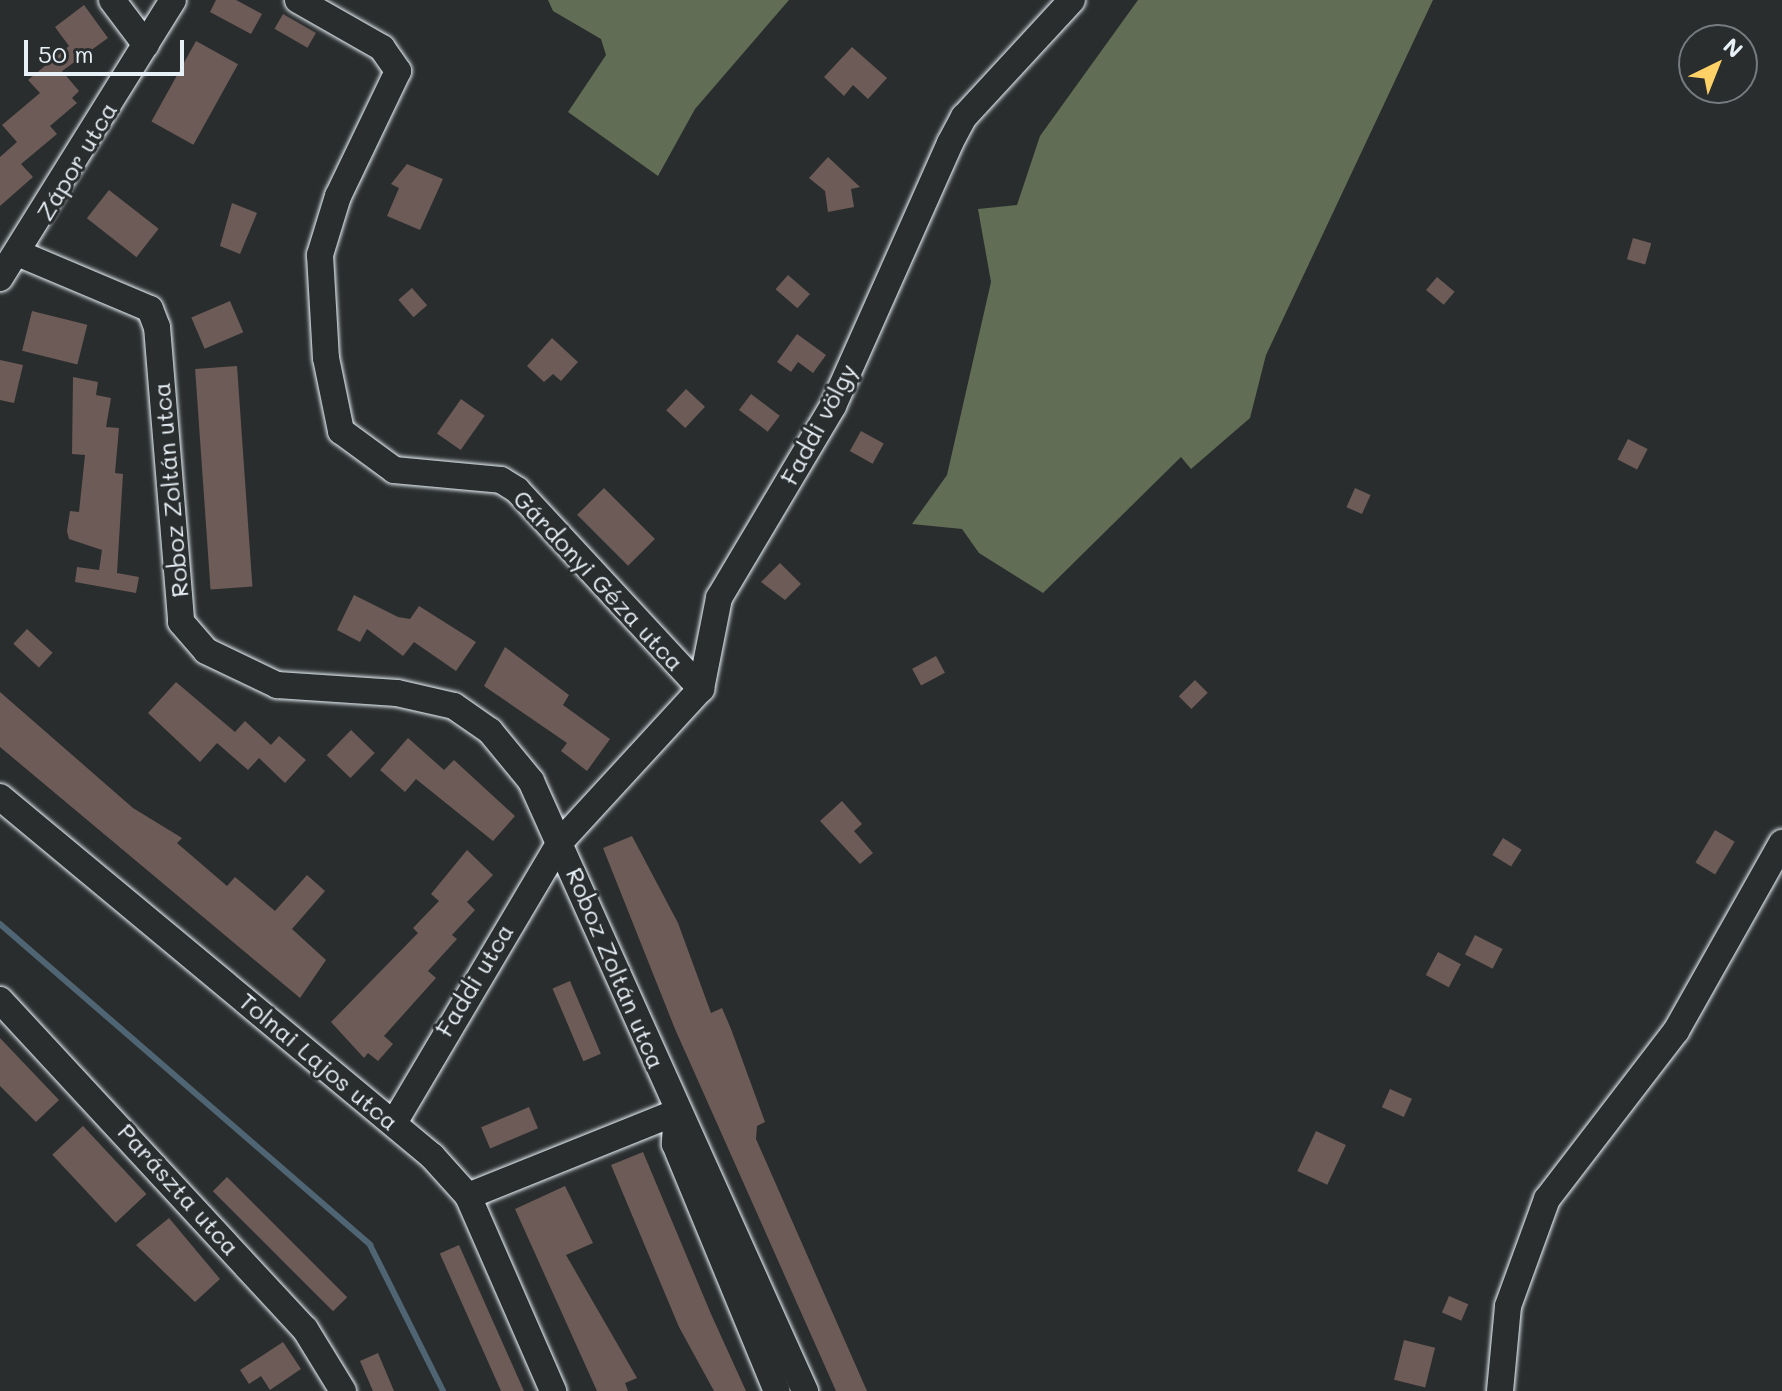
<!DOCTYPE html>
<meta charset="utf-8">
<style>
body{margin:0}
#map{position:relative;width:1782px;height:1391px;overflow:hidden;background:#2a2d2e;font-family:Mali,sans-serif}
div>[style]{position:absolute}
.green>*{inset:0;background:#616d54}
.stream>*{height:6px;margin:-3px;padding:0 3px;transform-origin:3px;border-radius:3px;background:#4f6573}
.building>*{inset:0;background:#6d5b57;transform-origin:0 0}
.roads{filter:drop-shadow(0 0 2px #e8f1f8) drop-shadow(0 0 2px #e8f1f8)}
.minor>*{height:26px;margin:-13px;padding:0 13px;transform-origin:13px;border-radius:13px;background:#2a2d2e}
span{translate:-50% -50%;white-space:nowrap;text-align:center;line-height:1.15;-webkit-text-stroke:6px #2a2d2e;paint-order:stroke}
.street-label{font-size:24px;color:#e8f1f8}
.north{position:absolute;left:1678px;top:24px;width:80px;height:80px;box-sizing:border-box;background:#2a2d2e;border:2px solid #767b7f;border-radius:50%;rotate:43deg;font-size:22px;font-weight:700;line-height:32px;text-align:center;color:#e8f1f8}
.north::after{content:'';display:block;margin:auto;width:28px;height:36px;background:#ffd166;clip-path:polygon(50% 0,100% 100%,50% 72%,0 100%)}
.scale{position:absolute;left:24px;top:40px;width:160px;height:36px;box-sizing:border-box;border:4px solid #e8f1f8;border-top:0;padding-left:10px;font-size:24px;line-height:28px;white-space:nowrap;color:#e8f1f8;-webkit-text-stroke:6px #2a2d2e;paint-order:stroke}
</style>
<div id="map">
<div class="green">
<i style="clip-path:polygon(548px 0,789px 0,695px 109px,658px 176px,568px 112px,606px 55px,601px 39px,553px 11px)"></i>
<i style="clip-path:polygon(1138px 0,1433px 0,1266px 355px,1250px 418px,1191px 469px,1181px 457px,1043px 593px,979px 553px,962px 529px,912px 524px,947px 475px,991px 282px,978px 209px,1017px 205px,1040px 136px)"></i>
</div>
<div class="stream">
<i style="left:0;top:924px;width:490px;rotate:40.9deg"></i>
<i style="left:370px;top:1245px;width:163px;rotate:63.4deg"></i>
</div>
<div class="building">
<i style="clip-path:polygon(216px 0,236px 0,262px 14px,251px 34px,210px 12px)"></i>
<i style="clip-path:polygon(84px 5px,108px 38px,62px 71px,79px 91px,72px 98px,77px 103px,50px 126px,57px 134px,21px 164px,33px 177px,0 206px,0 157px,17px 142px,2px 125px,40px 93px,28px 80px,69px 46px,55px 27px)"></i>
<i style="left:283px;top:14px;width:38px;height:17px;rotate:30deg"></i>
<i style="left:196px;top:41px;width:48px;height:92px;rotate:29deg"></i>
<i style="clip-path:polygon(852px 47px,887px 78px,868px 99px,853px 85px,844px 96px,824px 77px)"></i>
<i style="clip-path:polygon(828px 157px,860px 187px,851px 189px,854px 207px,828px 212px,825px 191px,809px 178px)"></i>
<i style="clip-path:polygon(407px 164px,443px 179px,420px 230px,387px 216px,399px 188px,391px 184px)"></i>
<i style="left:109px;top:190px;width:63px;height:36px;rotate:38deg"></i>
<i style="clip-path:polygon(232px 203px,257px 213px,240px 254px,220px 246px)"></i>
<i style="left:1633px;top:238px;width:19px;height:22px;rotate:16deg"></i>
<i style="left:788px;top:275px;width:29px;height:19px;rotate:41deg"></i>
<i style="left:1437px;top:277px;width:23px;height:17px;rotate:40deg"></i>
<i style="left:412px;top:288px;width:23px;height:18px;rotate:49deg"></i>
<i style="left:230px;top:301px;width:34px;height:42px;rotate:67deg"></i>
<i style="left:32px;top:311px;width:57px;height:41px;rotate:14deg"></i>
<i style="clip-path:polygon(797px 334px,826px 355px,813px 373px,798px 362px,791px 372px,777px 362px)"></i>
<i style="clip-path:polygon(552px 338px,578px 362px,561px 381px,553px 374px,544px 382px,527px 366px)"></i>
<i style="clip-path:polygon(0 360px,23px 365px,14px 403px,0 400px)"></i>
<i style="left:237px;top:366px;width:221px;height:42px;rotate:86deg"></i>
<i style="clip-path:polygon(73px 377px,98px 382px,96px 395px,111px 398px,106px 427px,119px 428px,115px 473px,123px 474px,117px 573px,139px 577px,136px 593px,75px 582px,77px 567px,99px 570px,102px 550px,69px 539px,67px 531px,70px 511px,79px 512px,85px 455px,72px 454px)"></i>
<i style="left:686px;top:389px;width:26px;height:29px;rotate:43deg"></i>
<i style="left:751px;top:394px;width:36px;height:20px;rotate:37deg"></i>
<i style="left:461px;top:399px;width:29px;height:42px;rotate:35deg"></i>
<i style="left:861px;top:431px;width:26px;height:23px;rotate:29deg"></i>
<i style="left:1628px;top:439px;width:22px;height:23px;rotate:27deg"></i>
<i style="left:604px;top:488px;width:72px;height:38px;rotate:45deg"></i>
<i style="left:1355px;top:488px;width:17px;height:21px;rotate:24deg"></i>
<i style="clip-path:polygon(780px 563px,801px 584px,785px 600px,761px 582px)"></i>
<i style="clip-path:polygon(354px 595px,398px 617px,410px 619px,419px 606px,476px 642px,456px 671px,414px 642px,403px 656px,367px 629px,360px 642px,337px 630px)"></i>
<i style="left:27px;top:629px;width:35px;height:20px;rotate:43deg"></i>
<i style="clip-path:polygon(505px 647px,569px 695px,563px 705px,610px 739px,587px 771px,561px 751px,567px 743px,484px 686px)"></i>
<i style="left:936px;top:656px;width:19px;height:27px;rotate:62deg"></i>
<i style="left:1195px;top:680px;width:18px;height:23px;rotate:45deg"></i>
<i style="clip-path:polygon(176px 682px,235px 732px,245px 721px,271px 745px,279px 736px,306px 760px,285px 783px,259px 758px,248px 770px,217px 743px,200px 762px,148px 713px)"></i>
<i style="clip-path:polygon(0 692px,133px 808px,182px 838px,177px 843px,227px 886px,235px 877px,275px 911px,307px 875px,325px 891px,292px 929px,326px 960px,300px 998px,0 747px)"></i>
<i style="left:351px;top:730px;width:33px;height:35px;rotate:44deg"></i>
<i style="clip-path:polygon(408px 738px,444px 770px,454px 760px,515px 816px,493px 841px,416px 779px,405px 792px,380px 770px)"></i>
<i style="clip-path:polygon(842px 801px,862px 824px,854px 831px,873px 853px,860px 864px,820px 821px)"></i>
<i style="left:1715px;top:830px;width:23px;height:38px;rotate:31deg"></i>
<i style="clip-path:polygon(632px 836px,678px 923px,711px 1013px,722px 1008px,731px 1029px,765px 1122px,757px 1126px,756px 1139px,867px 1391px,836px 1391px,675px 1029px,603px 848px)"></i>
<i style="left:1503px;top:838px;width:22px;height:20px;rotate:32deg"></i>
<i style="clip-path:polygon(467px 850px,493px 875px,467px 902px,475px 910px,452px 935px,457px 939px,428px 971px,436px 978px,384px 1036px,393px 1044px,378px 1061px,368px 1053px,364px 1058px,331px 1022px,418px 933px,413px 928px,439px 901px,431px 894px)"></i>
<i style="left:1475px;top:935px;width:31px;height:22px;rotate:27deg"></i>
<i style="left:1438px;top:952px;width:26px;height:26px;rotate:28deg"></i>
<i style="left:570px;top:981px;width:79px;height:19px;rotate:67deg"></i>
<i style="clip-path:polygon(0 1038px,59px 1100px,36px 1122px,0 1086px)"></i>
<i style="left:1390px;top:1089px;width:24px;height:20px;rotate:24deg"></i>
<i style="left:529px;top:1107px;width:23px;height:52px;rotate:67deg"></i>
<i style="left:83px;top:1126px;width:93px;height:42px;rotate:47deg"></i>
<i style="left:1316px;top:1131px;width:33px;height:44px;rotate:25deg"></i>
<i style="clip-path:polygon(643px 1152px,711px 1314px,746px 1391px,714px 1391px,679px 1327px,611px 1165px)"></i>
<i style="left:227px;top:1177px;width:170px;height:20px;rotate:45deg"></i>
<i style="clip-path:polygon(565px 1186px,593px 1243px,566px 1255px,637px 1378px,625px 1383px,628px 1391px,597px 1391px,515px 1209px)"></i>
<i style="clip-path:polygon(169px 1218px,220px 1279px,195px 1302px,136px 1245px)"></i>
<i style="left:459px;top:1245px;width:160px;height:21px;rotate:66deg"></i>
<i style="left:1449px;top:1296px;width:21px;height:18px;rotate:23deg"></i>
<i style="left:1404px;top:1340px;width:32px;height:41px;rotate:14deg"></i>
<i style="clip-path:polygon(283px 1342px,301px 1369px,270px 1390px,261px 1376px,249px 1384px,240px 1370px)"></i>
<i style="clip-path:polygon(378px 1353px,394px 1391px,373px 1391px,360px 1361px)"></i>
</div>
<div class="roads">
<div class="minor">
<i style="left:112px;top:0;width:56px;rotate:52.9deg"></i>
<i style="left:298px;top:0;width:97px;rotate:29.7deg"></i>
<i style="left:382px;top:48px;width:28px;rotate:55deg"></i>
<i style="left:398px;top:71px;width:139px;rotate:115.6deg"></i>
<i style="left:338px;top:196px;width:62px;rotate:107deg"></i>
<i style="left:320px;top:255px;width:103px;rotate:86.7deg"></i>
<i style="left:326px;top:358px;width:75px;rotate:78.4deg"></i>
<i style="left:341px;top:431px;width:66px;rotate:36.3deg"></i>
<i style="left:394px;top:470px;width:107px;rotate:5.3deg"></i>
<i style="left:501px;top:480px;width:19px;rotate:32deg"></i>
<i style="left:517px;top:490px;width:271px;rotate:47.2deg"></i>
<i style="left:20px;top:254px;width:141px;rotate:22.9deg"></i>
<i style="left:150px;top:309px;width:19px;rotate:69deg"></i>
<i style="left:157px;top:327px;width:296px;rotate:85.3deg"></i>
<i style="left:181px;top:622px;width:38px;rotate:49deg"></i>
<i style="left:206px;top:651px;width:79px;rotate:25.6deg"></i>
<i style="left:277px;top:685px;width:120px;rotate:3.8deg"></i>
<i style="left:397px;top:693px;width:58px;rotate:12.8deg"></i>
<i style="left:454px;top:706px;width:44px;rotate:34.8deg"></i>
<i style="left:490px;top:731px;width:65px;rotate:50.6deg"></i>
<i style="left:531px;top:781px;width:669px;rotate:65.81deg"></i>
<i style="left:0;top:278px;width:327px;rotate:-58.1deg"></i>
<i style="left:0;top:797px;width:562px;rotate:39.73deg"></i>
<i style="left:432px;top:1156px;width:54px;rotate:48deg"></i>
<i style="left:468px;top:1196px;width:213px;rotate:66.4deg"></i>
<i style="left:0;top:1000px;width:449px;rotate:47.2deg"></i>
<i style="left:305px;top:1329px;width:73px;rotate:58.5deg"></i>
<i style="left:677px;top:1112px;width:32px;rotate:94deg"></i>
<i style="left:675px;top:1144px;width:267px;rotate:67.6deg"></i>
<i style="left:394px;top:1123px;width:328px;rotate:-59.4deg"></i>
<i style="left:561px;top:841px;width:207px;rotate:-47.4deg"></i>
<i style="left:701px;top:689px;width:93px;rotate:-78.8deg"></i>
<i style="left:719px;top:598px;width:223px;rotate:-59.3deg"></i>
<i style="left:833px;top:406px;width:288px;rotate:-66deg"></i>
<i style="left:950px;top:143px;width:30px;rotate:-62deg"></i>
<i style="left:964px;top:117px;width:159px;rotate:-47.3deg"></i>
<i style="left:468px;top:1196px;width:225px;rotate:-21.9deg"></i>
<i style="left:1500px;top:1391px;width:85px;rotate:-84.6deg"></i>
<i style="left:1508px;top:1306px;width:114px;rotate:-70deg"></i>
<i style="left:1547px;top:1199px;width:212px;rotate:-52.5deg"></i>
<i style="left:1676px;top:1031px;width:216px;rotate:-60.6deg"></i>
</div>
</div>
<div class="street-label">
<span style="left:76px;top:161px;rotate:-59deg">Zápor utca</span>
<span style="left:818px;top:424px;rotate:-62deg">Faddi völgy</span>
<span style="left:170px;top:490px;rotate:-95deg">Roboz Zoltán utca</span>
<span style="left:599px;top:580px;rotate:47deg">Gárdonyi Géza utca</span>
<span style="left:616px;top:968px;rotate:67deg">Roboz Zoltán utca</span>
<span style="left:474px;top:980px;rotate:-59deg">Faddi utca</span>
<span style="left:319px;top:1061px;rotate:40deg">Tolnai Lajos utca</span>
<span style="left:179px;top:1189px;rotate:48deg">Parászta utca</span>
</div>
<div class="north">N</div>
<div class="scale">50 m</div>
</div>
